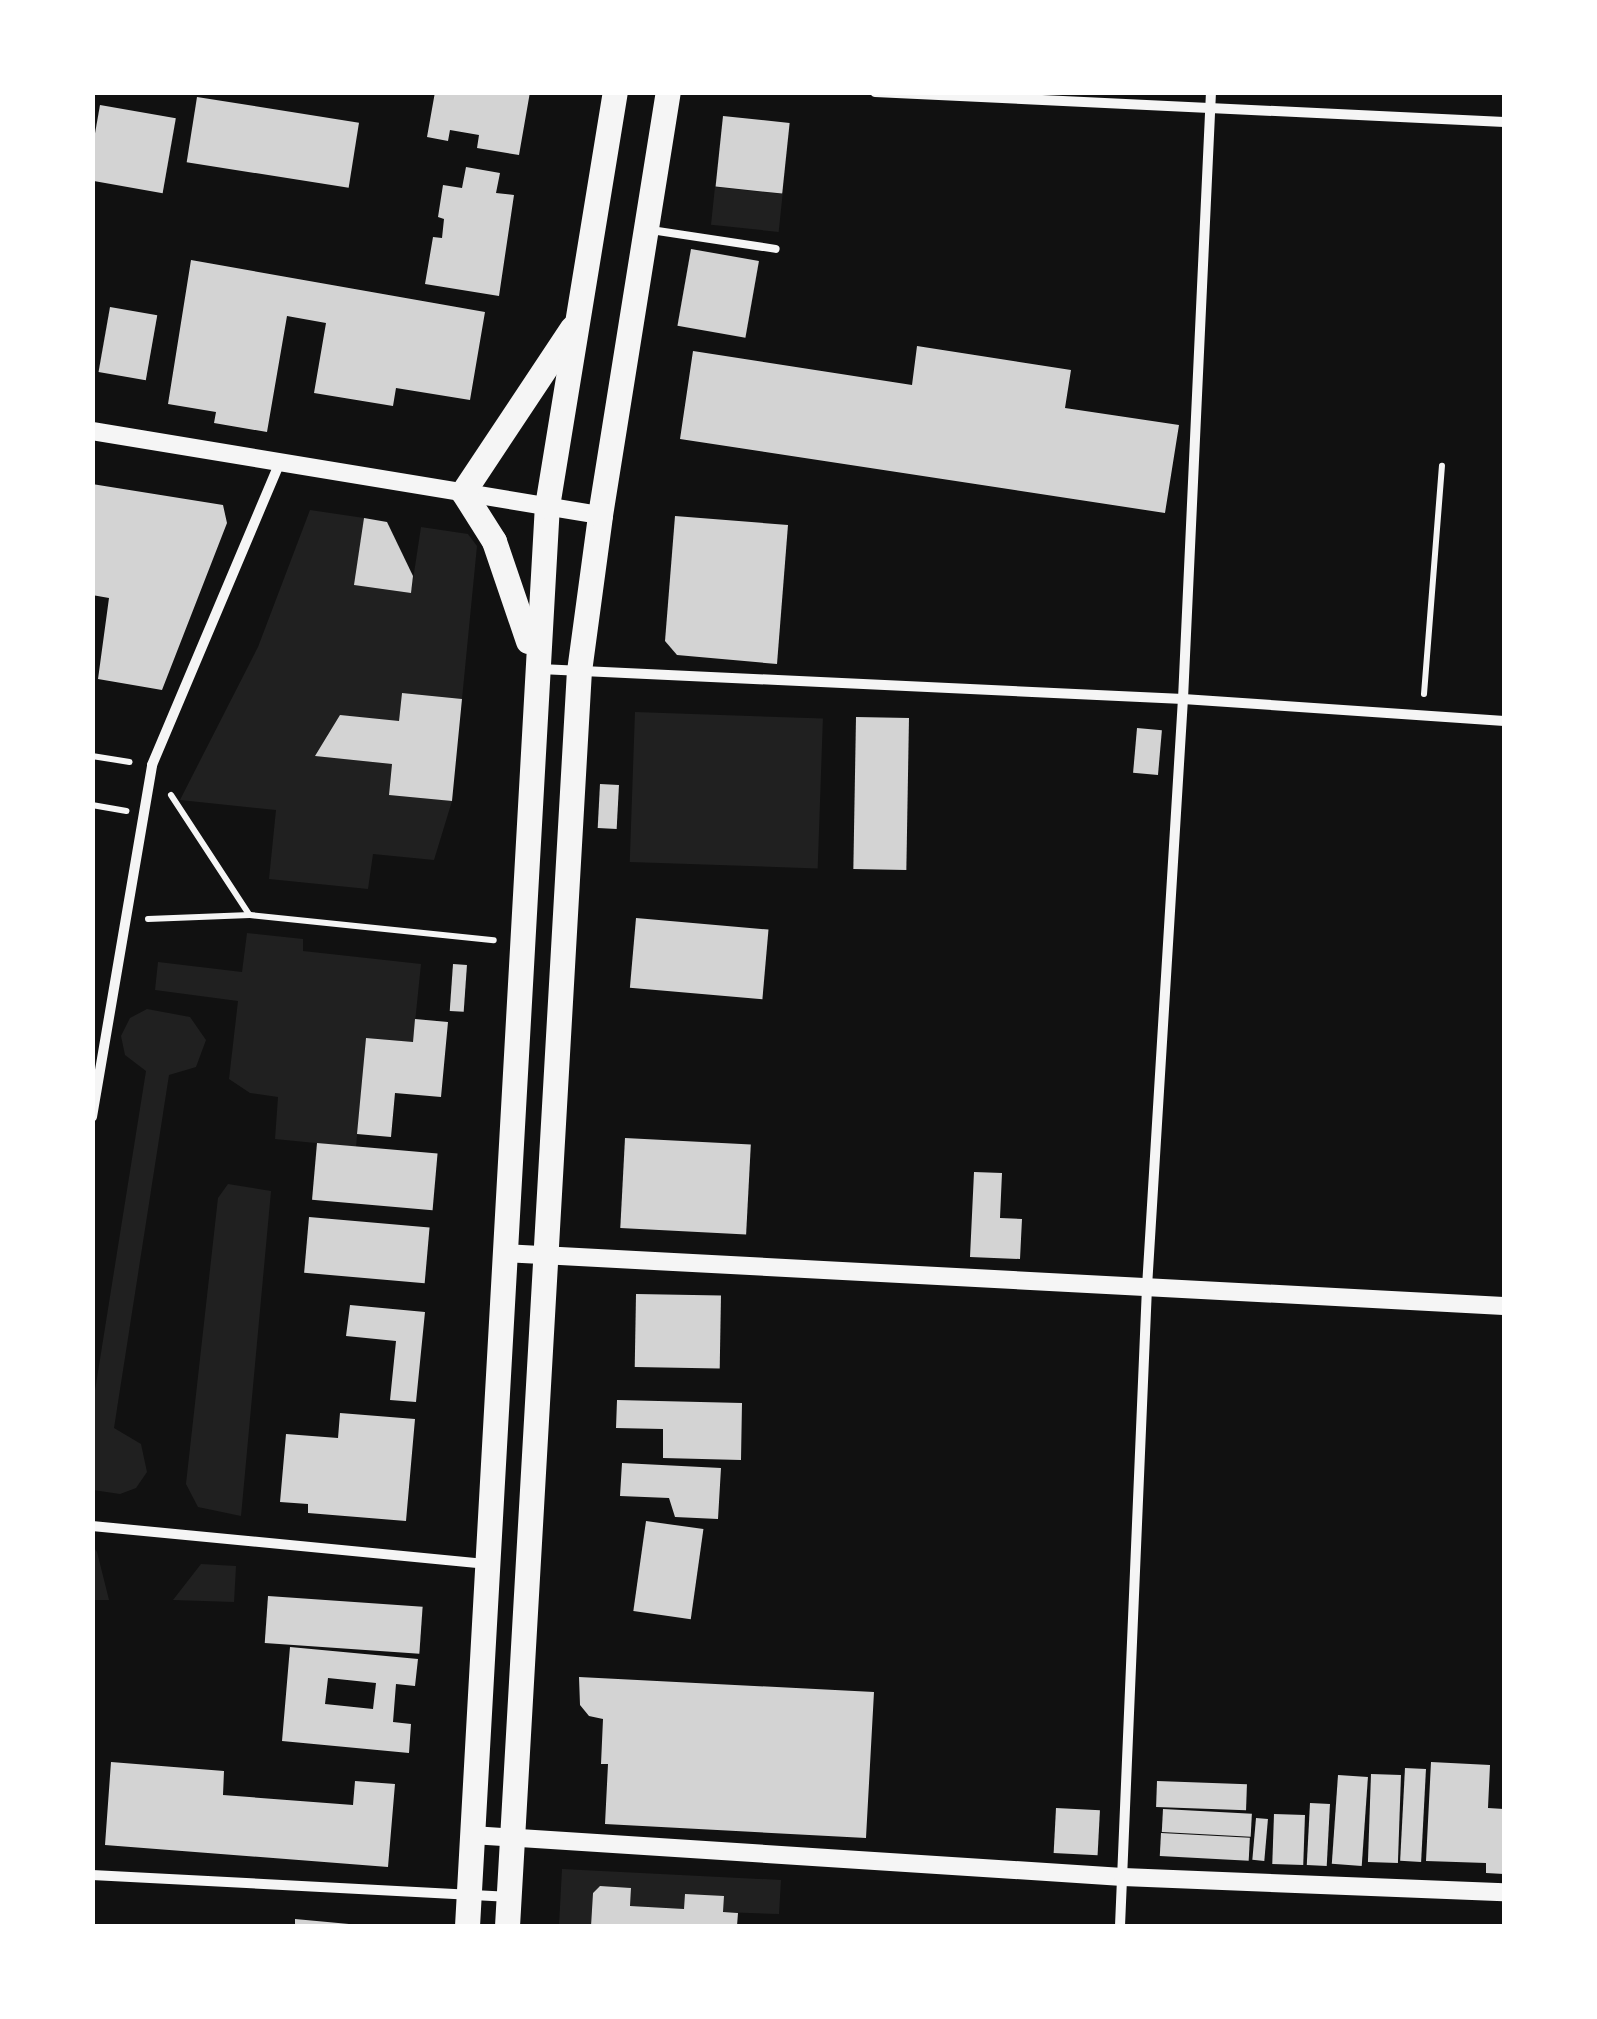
<!DOCTYPE html>
<style>
body{margin:0}
#map{position:relative;width:1597px;height:2019px;overflow:hidden;background:#111;font-family:Lora,serif}
div>[style]{position:absolute}
.green>*{inset:0;background:#202020;transform-origin:0 0}
.building>*{inset:0;background:#d3d3d3;transform-origin:0 0}
.path>*{height:6px;margin:-3px;padding:0 3px;transform-origin:3px;border-radius:3px;background:#f5f5f5}
.service>*{height:8px;margin:-4px;padding:0 4px;transform-origin:4px;border-radius:4px;background:#f5f5f5}
.minor>*{height:10px;margin:-5px;padding:0 5px;transform-origin:5px;border-radius:5px;background:#f5f5f5}
.tertiary>*{height:18px;margin:-9px;padding:0 9px;transform-origin:9px;border-radius:9px;background:#f5f5f5}
.primary>*{height:25px;margin:-12.5px;padding:0 12.5px;transform-origin:12.5px;border-radius:12.5px;background:#f5f5f5}
span{translate:-50% -50%;white-space:nowrap;text-align:center;line-height:1.15;-webkit-text-stroke:8px #fff;paint-order:stroke}
.frame{position:absolute;inset:0;border:95px solid #fff;pointer-events:none}
</style>
<div id="map">
<div class="green">
<i style="left:715px;top:187px;width:68px;height:38px;rotate:6deg"></i>
<i style="clip-path:polygon(310px 510px,364px 518px,355px 585px,411px 593px,421px 527px,468px 534px,477px 546px,462px 699px,402px 693px,399px 721px,316px 756px,392px 764px,389px 795px,452px 801px,434px 860px,373px 854px,368px 889px,269px 879px,276px 810px,180px 800px,258px 647px)"></i>
<i style="left:635px;top:712px;width:188px;height:150px;rotate:2deg"></i>
<i style="clip-path:polygon(247px 933px,303px 939px,303px 951px,421px 964px,413px 1042px,366px 1038px,356px 1147px,275px 1139px,278px 1097px,250px 1093px,229px 1079px,238px 1001px,155px 990px,158px 962px,242px 972px)"></i>
<i style="clip-path:polygon(147px 1009px,190px 1017px,206px 1040px,196px 1067px,169px 1075px,114px 1428px,141px 1444px,147px 1472px,136px 1488px,120px 1494px,93px 1490px,93px 1403px,146px 1071px,125px 1055px,121px 1036px,130px 1018px)"></i>
<i style="clip-path:polygon(228px 1184px,271px 1191px,241px 1516px,198px 1507px,186px 1484px,218px 1198px)"></i>
<i style="clip-path:polygon(92px 1545px,97px 1552px,109px 1600px,93px 1600px)"></i>
<i style="clip-path:polygon(201px 1564px,236px 1566px,234px 1602px,173px 1600px)"></i>
<i style="clip-path:polygon(562px 1869px,781px 1880px,779px 1914px,723px 1912px,724px 1896px,684px 1909px,630px 1906px,631px 1888px,600px 1886px,593px 1893px,591px 1926px,559px 1926px)"></i>
</div>
<div class="building">
<i style="clip-path:polygon(435px 92px,530px 92px,519px 155px,477px 148px,479px 135px,450px 130px,448px 141px,427px 137px)"></i>
<i style="left:197px;top:97px;width:164px;height:66px;rotate:9deg"></i>
<i style="left:100px;top:105px;width:77px;height:76px;rotate:10deg"></i>
<i style="left:723px;top:116px;width:67px;height:71px;rotate:6deg"></i>
<i style="clip-path:polygon(466px 167px,500px 173px,496px 193px,514px 195px,499px 296px,425px 284px,433px 237px,442px 238px,444px 219px,438px 217px,443px 185px,462px 188px)"></i>
<i style="left:691px;top:249px;width:69px;height:78px;rotate:10deg"></i>
<i style="clip-path:polygon(191px 260px,485px 312px,470px 400px,396px 388px,393px 406px,314px 393px,326px 323px,287px 316px,267px 432px,214px 423px,216px 412px,168px 404px)"></i>
<i style="left:110px;top:307px;width:48px;height:66px;rotate:10deg"></i>
<i style="clip-path:polygon(917px 346px,1071px 370px,1065px 408px,1179px 425px,1165px 513px,680px 439px,693px 351px,912px 385px)"></i>
<i style="clip-path:polygon(92px 484px,223px 505px,227px 523px,162px 690px,98px 679px,109px 598px,92px 595px)"></i>
<i style="clip-path:polygon(675px 516px,788px 525px,777px 664px,677px 655px,665px 641px)"></i>
<i style="clip-path:polygon(364px 518px,387px 522px,413px 576px,411px 593px,354px 585px)"></i>
<i style="clip-path:polygon(402px 693px,462px 699px,452px 801px,389px 795px,392px 764px,315px 756px,340px 715px,399px 721px)"></i>
<i style="left:856px;top:717px;width:53px;height:152px;rotate:1deg"></i>
<i style="left:1137px;top:728px;width:25px;height:45px;rotate:5deg"></i>
<i style="left:600px;top:784px;width:19px;height:44px;rotate:3deg"></i>
<i style="left:636px;top:918px;width:133px;height:70px;rotate:5deg"></i>
<i style="left:453px;top:964px;width:14px;height:47px;rotate:4deg"></i>
<i style="clip-path:polygon(415px 1019px,448px 1022px,441px 1097px,395px 1093px,391px 1137px,357px 1134px,366px 1038px,413px 1042px)"></i>
<i style="left:625px;top:1138px;width:126px;height:90px;rotate:3deg"></i>
<i style="left:317px;top:1143px;width:121px;height:57px;rotate:5deg"></i>
<i style="clip-path:polygon(974px 1172px,1002px 1173px,1000px 1218px,1022px 1219px,1020px 1259px,970px 1257px)"></i>
<i style="left:309px;top:1217px;width:121px;height:56px;rotate:5deg"></i>
<i style="left:636px;top:1294px;width:85px;height:73px;rotate:1deg"></i>
<i style="clip-path:polygon(350px 1305px,425px 1312px,416px 1402px,390px 1400px,396px 1341px,346px 1336px)"></i>
<i style="clip-path:polygon(617px 1400px,742px 1403px,741px 1460px,663px 1458px,663px 1429px,616px 1428px)"></i>
<i style="clip-path:polygon(340px 1413px,415px 1419px,406px 1521px,308px 1513px,308px 1504px,280px 1502px,286px 1434px,338px 1438px)"></i>
<i style="clip-path:polygon(622px 1463px,721px 1468px,718px 1519px,675px 1517px,669px 1498px,620px 1496px)"></i>
<i style="left:646px;top:1521px;width:58px;height:91px;rotate:8deg"></i>
<i style="left:268px;top:1596px;width:155px;height:47px;rotate:4deg"></i>
<i style="clip-path:polygon(evenodd,290px 1647px,418px 1659px,415px 1686px,396px 1684px,393px 1722px,411px 1724px,409px 1753px,282px 1741px,290px 1647px,328px 1678px,376px 1683px,373px 1709px,325px 1704px,328px 1678px)"></i>
<i style="clip-path:polygon(579px 1677px,874px 1692px,866px 1838px,605px 1824px,608px 1764px,601px 1764px,603px 1719px,589px 1716px,580px 1705px)"></i>
<i style="clip-path:polygon(111px 1762px,224px 1771px,223px 1795px,353px 1805px,355px 1781px,395px 1784px,388px 1867px,105px 1845px)"></i>
<i style="clip-path:polygon(1431px 1762px,1490px 1765px,1488px 1808px,1504px 1809px,1504px 1874px,1486px 1873px,1486px 1863px,1426px 1861px)"></i>
<i style="left:1405px;top:1768px;width:21px;height:93px;rotate:3deg"></i>
<i style="left:1371px;top:1774px;width:30px;height:88px;rotate:2deg"></i>
<i style="left:1338px;top:1775px;width:30px;height:89px;rotate:4deg"></i>
<i style="left:1157px;top:1781px;width:90px;height:26px;rotate:2deg"></i>
<i style="left:1310px;top:1803px;width:20px;height:62px;rotate:3deg"></i>
<i style="left:1056px;top:1808px;width:44px;height:45px;rotate:3deg"></i>
<i style="left:1163px;top:1809px;width:89px;height:23px;rotate:3deg"></i>
<i style="left:1274px;top:1814px;width:31px;height:50px;rotate:2deg"></i>
<i style="left:1256px;top:1818px;width:12px;height:42px;rotate:5deg"></i>
<i style="left:1161px;top:1833px;width:89px;height:23px;rotate:3deg"></i>
<i style="clip-path:polygon(600px 1886px,631px 1888px,630px 1906px,684px 1909px,685px 1894px,724px 1896px,723px 1912px,738px 1913px,737px 1926px,591px 1926px,593px 1893px)"></i>
<i style="clip-path:polygon(295px 1919px,349px 1924px,349px 1926px,295px 1926px)"></i>
</div>
<div class="path">
<i style="left:1424px;top:694px;width:229px;rotate:-85.5deg"></i>
<i style="left:92px;top:756px;width:38px;rotate:9deg"></i>
<i style="left:171px;top:795px;width:142px;rotate:56.8deg"></i>
<i style="left:92px;top:805px;width:35px;rotate:10deg"></i>
<i style="left:148px;top:919px;width:102px;rotate:-2.2deg"></i>
<i style="left:250px;top:915px;width:245px;rotate:5.9deg"></i>
</div>
<div class="service">
<i style="left:651px;top:230px;width:126px;rotate:8.6deg"></i>
</div>
<div class="minor">
<i style="left:875px;top:92px;width:630px;rotate:2.73deg"></i>
<i style="left:540px;top:669px;width:644px;rotate:2.67deg"></i>
<i style="left:1183px;top:699px;width:322px;rotate:3.9deg"></i>
<i style="left:92px;top:1117px;width:357px;rotate:-80.3deg"></i>
<i style="left:152px;top:765px;width:329px;rotate:-67.1deg"></i>
<i style="left:92px;top:1526px;width:395px;rotate:5.5deg"></i>
<i style="left:92px;top:1875px;width:415px;rotate:3deg"></i>
<i style="left:1120px;top:1926px;width:640px;rotate:-87.58deg"></i>
<i style="left:1147px;top:1287px;width:589px;rotate:-86.5deg"></i>
<i style="left:1183px;top:699px;width:608px;rotate:-87.36deg"></i>
</div>
<div class="tertiary">
<i style="left:92px;top:431px;width:515px;rotate:9.39deg"></i>
<i style="left:503px;top:1253px;width:1002px;rotate:3.03deg"></i>
<i style="left:472px;top:1835px;width:652px;rotate:3.69deg"></i>
<i style="left:1123px;top:1877px;width:381px;rotate:2.3deg"></i>
</div>
<div class="primary">
<i style="left:528px;top:641px;width:106px;rotate:-108.8deg"></i>
<i style="left:494px;top:541px;width:58px;rotate:-122.3deg"></i>
<i style="left:463px;top:492px;width:197px;rotate:-56.4deg"></i>
<i style="left:467px;top:1926px;width:1422px;rotate:-86.78deg"></i>
<i style="left:547px;top:506px;width:420px;rotate:-80.7deg"></i>
<i style="left:507px;top:1926px;width:1257px;rotate:-86.72deg"></i>
<i style="left:579px;top:671px;width:157px;rotate:-82.3deg"></i>
<i style="left:600px;top:515px;width:428px;rotate:-80.9deg"></i>
</div>
<div class="frame"></div>
</div>
